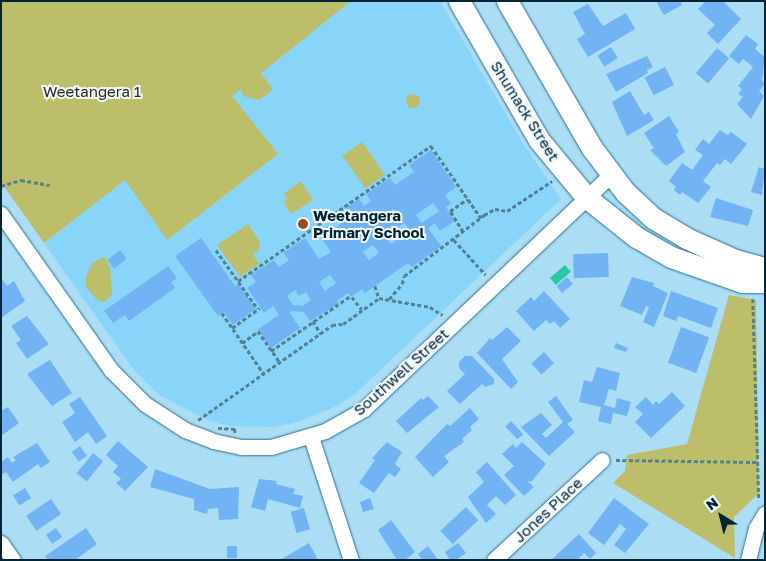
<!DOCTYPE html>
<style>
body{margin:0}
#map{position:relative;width:766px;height:561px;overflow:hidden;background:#abddf5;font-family:"Golos Text",sans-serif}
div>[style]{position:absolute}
.built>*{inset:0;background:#89d5f9}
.green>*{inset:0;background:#bdbe69;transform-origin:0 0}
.round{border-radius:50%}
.water>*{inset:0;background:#25cca0;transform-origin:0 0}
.building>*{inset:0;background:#72b3f3;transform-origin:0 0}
.path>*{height:2.5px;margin-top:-1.25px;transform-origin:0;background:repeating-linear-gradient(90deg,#548094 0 4px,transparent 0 6.5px)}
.roads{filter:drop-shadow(0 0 1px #2b708d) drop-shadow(0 0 1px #2b708d)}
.street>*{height:15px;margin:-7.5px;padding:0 7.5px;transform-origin:7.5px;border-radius:7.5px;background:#fff}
.secondary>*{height:21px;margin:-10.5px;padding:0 10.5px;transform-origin:10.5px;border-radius:10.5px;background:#fff}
.dots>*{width:14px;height:14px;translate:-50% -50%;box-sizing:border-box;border:2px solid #eff7fb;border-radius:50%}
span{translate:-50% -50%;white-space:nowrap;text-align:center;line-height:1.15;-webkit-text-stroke:4px #eff7fb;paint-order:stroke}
.park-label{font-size:15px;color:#2d2d19}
.street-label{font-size:15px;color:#002535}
.poi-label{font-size:15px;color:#002535;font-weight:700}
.left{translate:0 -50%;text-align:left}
.frame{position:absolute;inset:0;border:2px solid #002535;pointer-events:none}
.north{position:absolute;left:696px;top:491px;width:50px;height:50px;-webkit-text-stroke:4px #eff7fb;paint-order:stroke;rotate:324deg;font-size:14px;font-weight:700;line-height:20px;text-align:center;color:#002535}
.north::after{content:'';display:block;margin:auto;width:18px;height:22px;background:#002535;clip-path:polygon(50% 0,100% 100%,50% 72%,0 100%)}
</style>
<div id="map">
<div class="built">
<i style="clip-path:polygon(351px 1px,440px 1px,522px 142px,561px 199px,355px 394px,337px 406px,297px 422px,273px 427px,230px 426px,209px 421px,159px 395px,134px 370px,44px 243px)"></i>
</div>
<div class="green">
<i style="clip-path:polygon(1px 1px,351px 1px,261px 73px,273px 90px,259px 100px,243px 96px,241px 89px,232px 96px,278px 154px,167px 240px,125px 180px,44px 243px,1px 182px)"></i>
<i class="round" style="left:406px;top:94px;width:14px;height:14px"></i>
<i style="left:362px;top:142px;width:40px;height:24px;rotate:55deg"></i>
<i style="clip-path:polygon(301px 181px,313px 200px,291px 214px,283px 202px,287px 199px,284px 193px)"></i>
<i style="clip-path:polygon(248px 224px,260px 242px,259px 250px,253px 254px,259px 264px,240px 277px,217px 245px)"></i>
<i style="clip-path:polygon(104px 257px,110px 267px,112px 295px,104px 302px,97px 300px,86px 287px,86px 276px,93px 262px)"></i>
<i style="clip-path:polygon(729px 295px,756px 300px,759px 493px,734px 517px,735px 558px,613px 483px,625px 471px,627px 455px,687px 444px)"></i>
</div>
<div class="water">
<i style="left:565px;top:265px;width:9px;height:20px;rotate:49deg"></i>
</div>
<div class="building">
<i style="clip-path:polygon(659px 1px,680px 1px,682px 5px,664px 15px,657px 3px)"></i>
<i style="clip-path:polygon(706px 1px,723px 1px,741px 19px,718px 44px,707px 33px,715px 25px,698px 9px)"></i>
<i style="clip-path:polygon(588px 4px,603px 26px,626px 13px,635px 29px,588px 57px,577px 39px,585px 34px,573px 12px)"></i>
<i style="clip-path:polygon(746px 35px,758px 44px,755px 49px,765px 57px,762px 80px,765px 84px,759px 91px,764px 96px,751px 119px,737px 104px,743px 97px,738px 94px,742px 89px,738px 86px,753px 67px,743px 59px,739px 64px,729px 56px)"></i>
<i style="left:611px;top:47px;width:13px;height:16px;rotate:58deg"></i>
<i style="left:717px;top:48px;width:16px;height:33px;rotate:40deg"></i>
<i style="clip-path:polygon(647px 56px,653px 67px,647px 70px,648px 73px,616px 92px,606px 74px)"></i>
<i style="left:665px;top:67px;width:20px;height:23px;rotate:63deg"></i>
<i style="clip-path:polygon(630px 91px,644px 115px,649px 112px,654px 120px,627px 136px,612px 102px)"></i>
<i style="clip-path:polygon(669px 116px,679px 132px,676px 134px,685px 152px,666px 166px,650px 150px,654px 148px,644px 133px)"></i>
<i style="clip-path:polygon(720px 130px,728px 135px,731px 132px,747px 144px,731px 164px,725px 159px,720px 165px,717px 163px,703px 181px,711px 187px,698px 203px,682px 192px,680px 195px,674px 190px,676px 187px,669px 181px,682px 163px,692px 170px,703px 155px,695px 150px,703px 139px,709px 144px)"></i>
<i style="clip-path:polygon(evenodd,431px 150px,456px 187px,445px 195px,451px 203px,446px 207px,455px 221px,440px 231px,435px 223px,428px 228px,441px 246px,412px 267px,408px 263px,365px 293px,362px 289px,351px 297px,348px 293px,337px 301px,339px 303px,310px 321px,304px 312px,292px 311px,289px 312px,300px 328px,271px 348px,258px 329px,279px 315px,273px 306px,264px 313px,247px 288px,256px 282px,251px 275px,274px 260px,279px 267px,289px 260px,283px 253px,305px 238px,319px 259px,331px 252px,318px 233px,328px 226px,331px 231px,341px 224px,335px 215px,359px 199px,364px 206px,371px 201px,366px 194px,390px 178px,395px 185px,414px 172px,409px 165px,431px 150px,433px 203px,439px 211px,422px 223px,416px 215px,433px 203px,431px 150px,404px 223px,410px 231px,391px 244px,385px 237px,404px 223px,431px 150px,373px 245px,379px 253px,369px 260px,363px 252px,373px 245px,431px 150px,330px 275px,336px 283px,325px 291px,319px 282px,330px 275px,431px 150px,295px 290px,299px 296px,306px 292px,311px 300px,302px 306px,293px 305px,287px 296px,295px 290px)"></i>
<i style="clip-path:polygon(759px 167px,765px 169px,762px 195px,751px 192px)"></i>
<i style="clip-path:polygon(716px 198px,753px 210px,748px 226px,710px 217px)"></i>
<i style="clip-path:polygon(201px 238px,235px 286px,238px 284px,256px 309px,233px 325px,224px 312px,218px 316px,175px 256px)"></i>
<i style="left:120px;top:250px;width:11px;height:16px;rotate:52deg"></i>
<i style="left:608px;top:253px;width:24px;height:35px;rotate:88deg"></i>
<i style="clip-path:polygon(168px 266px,177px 278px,171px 282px,175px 288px,129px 321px,125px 315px,113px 323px,104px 311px)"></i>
<i style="left:567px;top:277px;width:9px;height:14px;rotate:49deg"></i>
<i style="clip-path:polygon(632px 277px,654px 283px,653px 286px,668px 293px,654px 327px,643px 322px,649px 307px,646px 306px,642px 315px,620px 306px)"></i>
<i style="clip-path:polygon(1px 278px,7px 286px,14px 281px,25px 301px,1px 318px)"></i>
<i style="clip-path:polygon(544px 291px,570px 319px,560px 328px,554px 321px,550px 324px,546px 320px,534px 331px,516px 311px,531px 297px,534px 301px)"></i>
<i style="clip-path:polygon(671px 291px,718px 308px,711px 328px,678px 316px,676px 321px,663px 316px)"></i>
<i style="clip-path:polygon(27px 316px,49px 344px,27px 359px,16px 343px,21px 340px,11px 326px)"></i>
<i style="clip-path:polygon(507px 327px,521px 341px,502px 359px,518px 382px,511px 389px,477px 353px,490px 338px,492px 340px)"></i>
<i style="left:681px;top:327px;width:30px;height:38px;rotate:20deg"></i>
<i style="clip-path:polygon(616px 343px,628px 348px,626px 352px,614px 348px)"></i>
<i style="left:544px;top:352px;width:15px;height:17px;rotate:48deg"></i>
<i style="clip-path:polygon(465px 356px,472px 356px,494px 379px,494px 384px,485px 387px,482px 384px,460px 404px,447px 391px,465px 374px,459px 368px,459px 362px)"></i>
<i style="clip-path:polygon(50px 360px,72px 393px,52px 406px,27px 374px)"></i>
<i style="clip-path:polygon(597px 367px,620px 373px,616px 391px,609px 389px,604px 405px,615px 408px,617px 398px,631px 402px,627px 416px,613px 413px,611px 424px,598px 421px,601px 407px,579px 402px,584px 380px,592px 382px)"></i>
<i style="clip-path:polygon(672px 392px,685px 406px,651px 438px,635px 422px,643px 414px,635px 407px,646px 397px,653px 405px,656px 401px,659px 404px)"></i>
<i style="clip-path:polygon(428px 396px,439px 407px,407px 433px,396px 421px,421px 398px,423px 400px)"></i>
<i style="clip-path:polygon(556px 396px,573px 420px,567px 424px,575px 432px,549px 456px,521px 427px,541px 413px,552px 425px,542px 434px,546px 438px,563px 422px,548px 402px)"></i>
<i style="clip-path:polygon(80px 397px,107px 436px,96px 444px,88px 432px,75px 442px,62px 422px,75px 413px,69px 404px)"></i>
<i style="clip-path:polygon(8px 407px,19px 423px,1px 436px,1px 411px)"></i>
<i style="clip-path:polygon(470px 408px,479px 419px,470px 427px,472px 430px,462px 439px,464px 442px,444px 456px,449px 462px,433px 477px,415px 457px,447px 424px,450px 426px)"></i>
<i style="left:511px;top:421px;width:18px;height:8px;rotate:47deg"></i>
<i style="clip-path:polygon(118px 441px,148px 467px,125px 491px,116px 483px,121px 479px,113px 472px,118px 466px,106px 455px)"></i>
<i style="clip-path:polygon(387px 442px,402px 452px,395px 464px,401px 469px,395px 477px,389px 473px,374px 493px,359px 483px,375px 460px,372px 458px)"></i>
<i style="clip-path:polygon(522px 442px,546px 464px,531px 482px,527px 481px,534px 487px,524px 496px,504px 475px,514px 466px,502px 454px,513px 444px,516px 448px)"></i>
<i style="clip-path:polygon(37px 443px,50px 462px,41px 468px,38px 464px,13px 482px,6px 472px,1px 475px,1px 462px,8px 457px,12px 463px,16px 460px,13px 457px)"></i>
<i style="left:80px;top:446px;width:12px;height:10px;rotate:55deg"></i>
<i style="left:93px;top:453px;width:13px;height:26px;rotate:39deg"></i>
<i style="clip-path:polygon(487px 462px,516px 495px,505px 505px,496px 496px,487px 505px,496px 514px,486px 523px,468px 497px,484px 482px,476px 472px)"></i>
<i style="clip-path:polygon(155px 469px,210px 489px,239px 487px,238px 519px,219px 520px,218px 508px,208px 509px,207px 514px,194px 510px,194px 499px,150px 487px)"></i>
<i style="clip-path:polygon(259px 479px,277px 481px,276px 484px,295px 489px,293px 494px,303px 496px,300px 508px,268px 499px,265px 511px,251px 507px)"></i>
<i style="left:25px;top:488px;width:12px;height:14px;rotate:59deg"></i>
<i style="clip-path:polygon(370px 498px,374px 509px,363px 512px,360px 502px)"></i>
<i style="clip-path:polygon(614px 498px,649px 524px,625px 553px,614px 545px,626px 529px,620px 524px,604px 545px,588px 533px)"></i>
<i style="left:51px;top:499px;width:18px;height:30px;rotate:56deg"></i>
<i style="left:466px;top:507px;width:18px;height:35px;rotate:47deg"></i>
<i style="left:304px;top:508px;width:22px;height:14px;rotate:74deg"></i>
<i style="clip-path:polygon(391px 520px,415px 552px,405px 560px,397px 560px,378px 530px)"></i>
<i style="left:56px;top:528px;width:11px;height:12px;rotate:56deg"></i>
<i style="clip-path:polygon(86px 528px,97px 544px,75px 560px,48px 560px,45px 556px)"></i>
<i style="clip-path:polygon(579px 534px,596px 553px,590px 559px,584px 553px,577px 560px,551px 560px)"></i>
<i style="clip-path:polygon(309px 543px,317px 558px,315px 560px,280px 560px)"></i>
<i style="clip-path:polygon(458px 543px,466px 553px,456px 560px,450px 560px,445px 552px)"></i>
<i style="left:227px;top:546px;width:10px;height:12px"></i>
<i style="clip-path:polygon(428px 546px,438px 560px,422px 560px,418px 554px)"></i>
</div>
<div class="path">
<i style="left:1px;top:186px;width:21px;rotate:-17deg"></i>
<i style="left:21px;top:180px;width:29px;rotate:10deg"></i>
<i style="left:463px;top:232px;width:25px;rotate:-122deg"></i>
<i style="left:450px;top:211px;width:21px;rotate:-35deg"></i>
<i style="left:454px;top:240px;width:47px;rotate:47.6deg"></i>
<i style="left:216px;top:250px;width:72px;rotate:54.6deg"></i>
<i style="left:238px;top:281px;width:236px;rotate:-35deg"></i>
<i style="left:431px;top:146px;width:88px;rotate:55.2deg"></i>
<i style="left:375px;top:286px;width:13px;rotate:72deg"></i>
<i style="left:352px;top:297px;width:16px;rotate:52deg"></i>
<i style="left:389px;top:299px;width:20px;rotate:-49deg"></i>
<i style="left:402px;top:284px;width:8px;rotate:-76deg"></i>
<i style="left:404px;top:276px;width:101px;rotate:-37.3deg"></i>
<i style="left:484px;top:215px;width:13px;rotate:-29deg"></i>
<i style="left:495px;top:209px;width:12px;rotate:9deg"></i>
<i style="left:507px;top:211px;width:54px;rotate:-33.7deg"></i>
<i style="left:753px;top:299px;width:202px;rotate:88.3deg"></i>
<i style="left:222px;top:313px;width:74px;rotate:55.5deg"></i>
<i style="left:313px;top:321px;width:15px;rotate:58deg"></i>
<i style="left:232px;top:328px;width:34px;rotate:-36deg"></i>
<i style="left:258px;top:331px;width:39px;rotate:55deg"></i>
<i style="left:242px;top:343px;width:19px;rotate:-36deg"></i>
<i style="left:271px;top:351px;width:96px;rotate:-34.8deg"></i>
<i style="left:198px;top:420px;width:164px;rotate:-35.3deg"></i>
<i style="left:332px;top:325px;width:11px;rotate:-5deg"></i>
<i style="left:343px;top:324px;width:44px;rotate:-35.8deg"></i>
<i style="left:379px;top:298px;width:52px;rotate:10deg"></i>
<i style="left:430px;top:307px;width:15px;rotate:32deg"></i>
<i style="left:218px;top:428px;width:17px;rotate:3deg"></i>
<i style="left:235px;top:429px;width:4px;rotate:90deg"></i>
<i style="left:616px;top:460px;width:141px;rotate:0.8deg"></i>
</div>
<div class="roads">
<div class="street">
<i style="left:1px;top:214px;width:191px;rotate:54.8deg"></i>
<i style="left:111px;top:370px;width:48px;rotate:45deg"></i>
<i style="left:145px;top:404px;width:48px;rotate:33deg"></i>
<i style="left:185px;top:430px;width:30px;rotate:21deg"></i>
<i style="left:213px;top:441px;width:30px;rotate:12deg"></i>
<i style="left:242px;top:447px;width:29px"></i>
<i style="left:271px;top:447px;width:56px;rotate:-16.5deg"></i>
<i style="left:325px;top:431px;width:45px;rotate:-29.4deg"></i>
<i style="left:364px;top:409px;width:340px;rotate:-43.5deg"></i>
<i style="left:311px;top:437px;width:129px;rotate:72deg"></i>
<i style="left:1px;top:543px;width:21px;rotate:55deg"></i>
<i style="left:494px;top:560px;width:147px;rotate:-42.8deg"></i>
<i style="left:748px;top:560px;width:33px;rotate:-76deg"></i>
<i style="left:756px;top:528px;width:17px;rotate:-59deg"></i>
</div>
<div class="secondary">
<i style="left:459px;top:1px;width:160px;rotate:60.1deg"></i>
<i style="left:539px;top:140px;width:75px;rotate:50.4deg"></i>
<i style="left:587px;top:198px;width:63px;rotate:38.5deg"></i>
<i style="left:636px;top:237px;width:40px;rotate:29.7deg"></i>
<i style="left:671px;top:257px;width:75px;rotate:19.4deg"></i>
<i style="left:742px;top:282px;width:23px"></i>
<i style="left:507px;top:1px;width:170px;rotate:60deg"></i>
<i style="left:592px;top:148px;width:55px;rotate:53.1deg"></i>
<i style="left:625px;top:192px;width:38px;rotate:43deg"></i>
<i style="left:653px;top:218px;width:39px;rotate:31deg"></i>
<i style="left:686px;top:238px;width:54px;rotate:24.2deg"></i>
<i style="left:735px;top:260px;width:31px;rotate:15deg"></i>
</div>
</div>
<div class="dots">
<i style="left:303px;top:224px;background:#924d23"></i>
</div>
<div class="park-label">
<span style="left:92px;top:92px">Weetangera 1</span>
</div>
<div class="street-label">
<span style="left:525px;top:111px;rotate:58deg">Shumack Street</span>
<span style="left:401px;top:372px;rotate:-42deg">Southwell Street</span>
<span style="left:548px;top:510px;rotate:-43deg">Jones Place</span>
</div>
<div class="poi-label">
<span class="left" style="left:313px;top:224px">Weetangera<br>Primary School</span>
</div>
<div class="frame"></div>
<div class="north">N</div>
</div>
